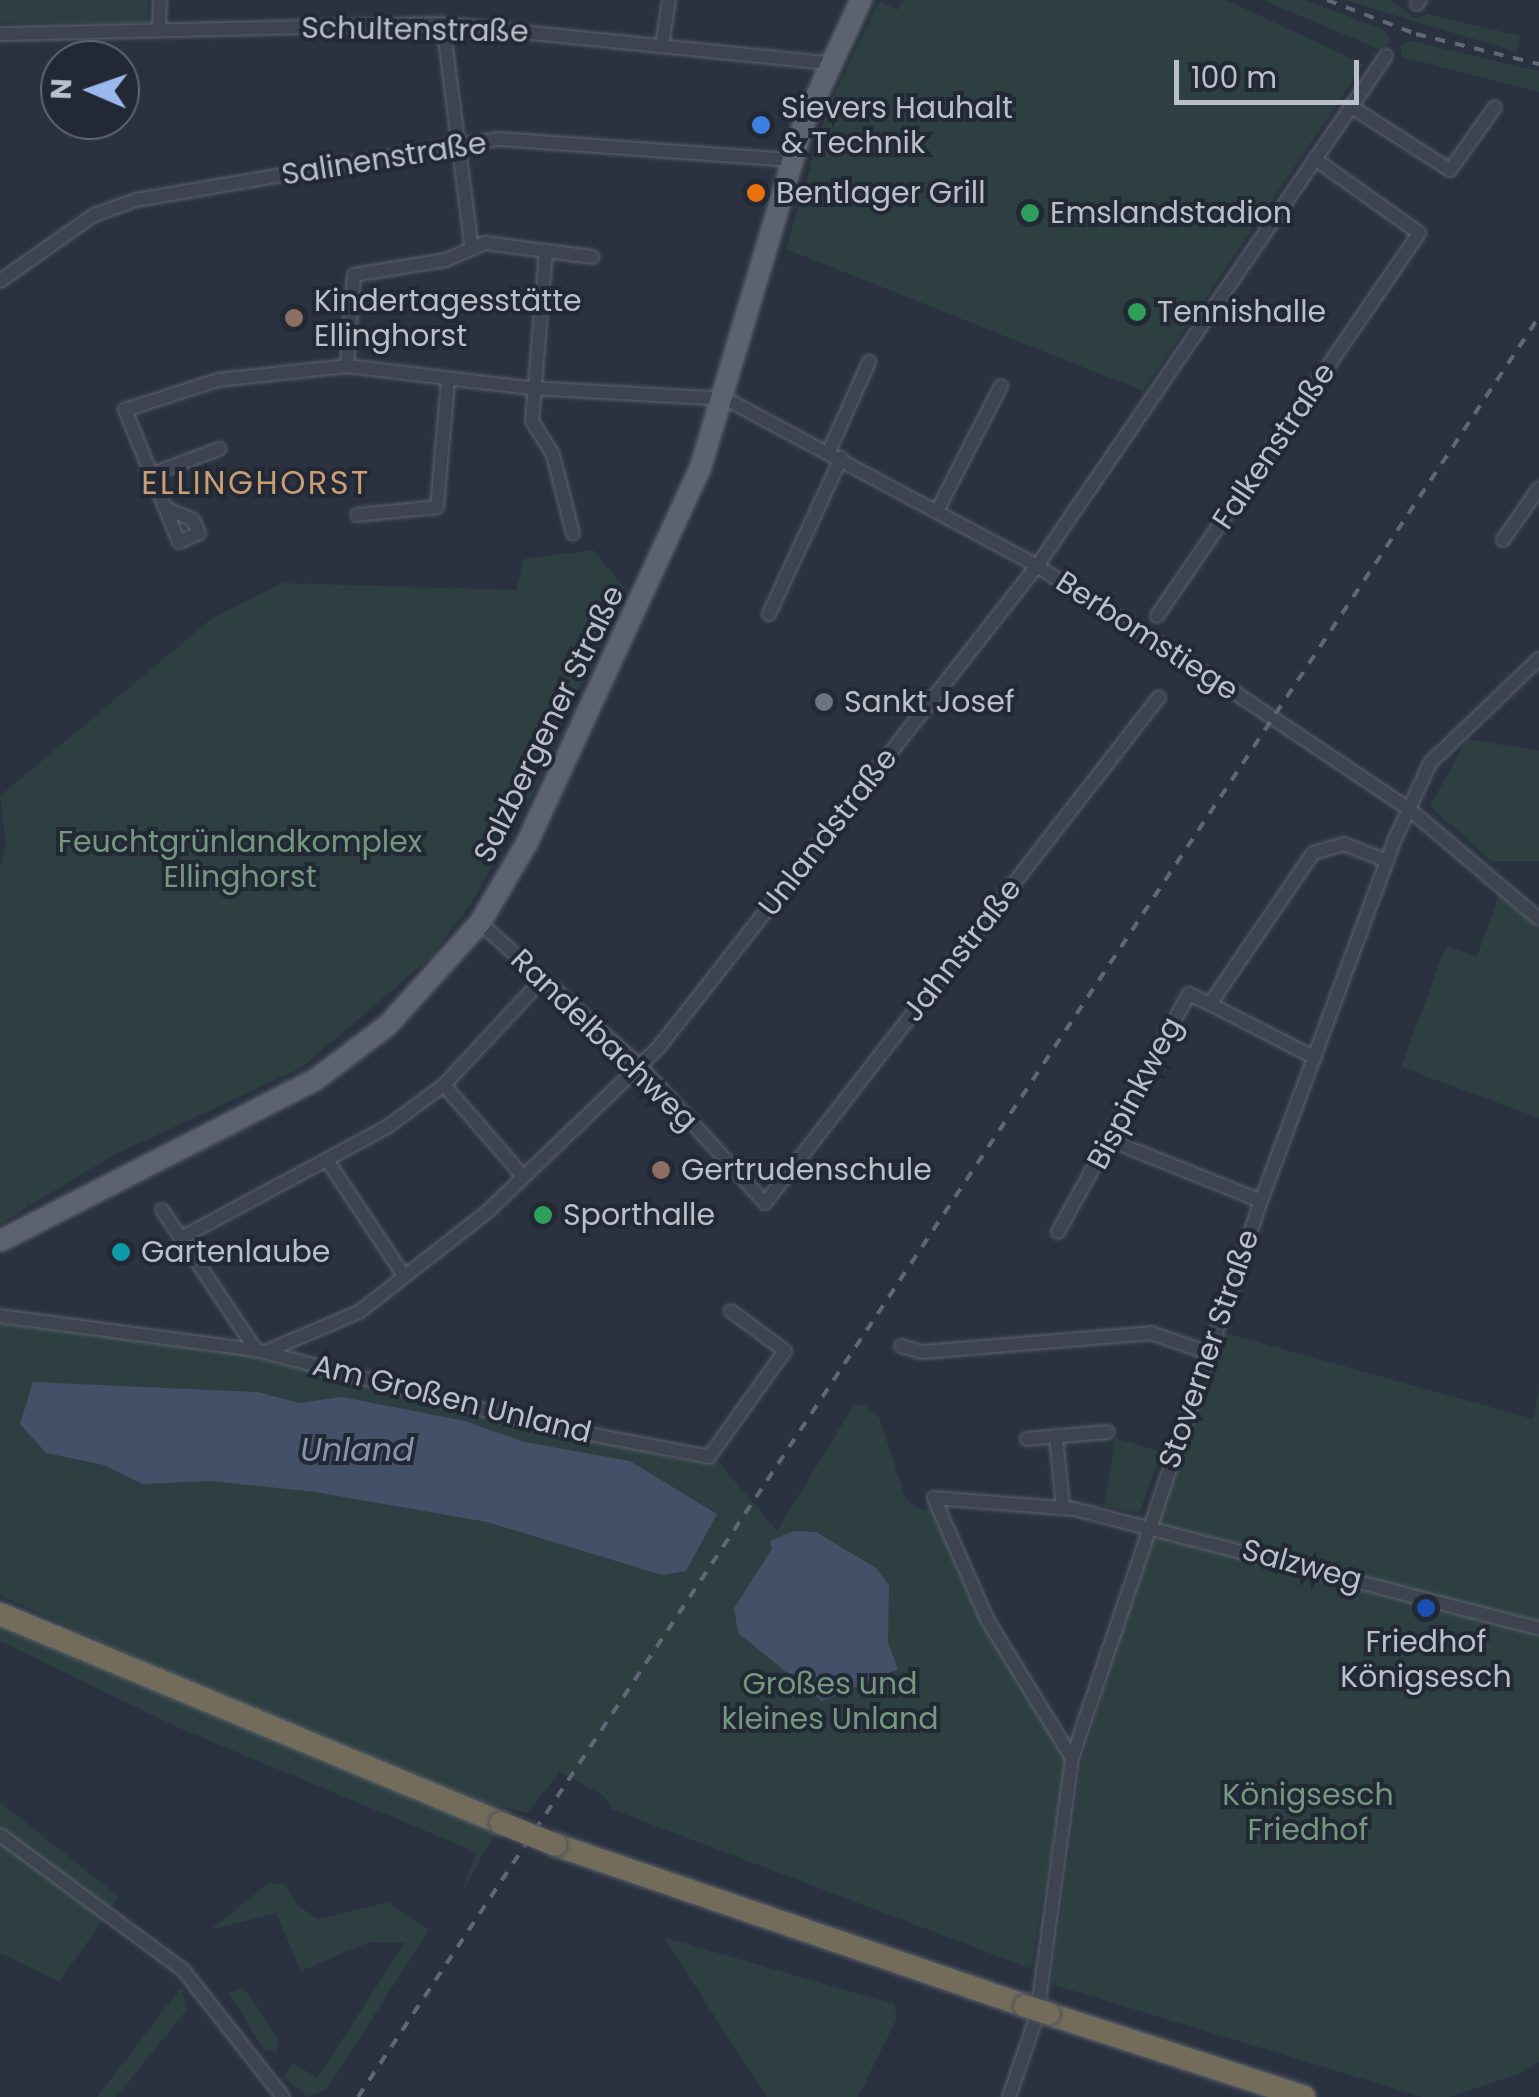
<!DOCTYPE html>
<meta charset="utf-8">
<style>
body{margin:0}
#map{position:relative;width:1539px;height:2097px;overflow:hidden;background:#2a323f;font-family:Poppins,sans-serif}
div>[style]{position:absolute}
.green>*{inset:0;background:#2d3f41;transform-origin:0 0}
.water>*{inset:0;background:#435068}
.roads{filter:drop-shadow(0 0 2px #5b626d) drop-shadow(0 0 2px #5b626d)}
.street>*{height:12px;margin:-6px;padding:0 6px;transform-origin:6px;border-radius:6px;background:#3d444f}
.primary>*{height:20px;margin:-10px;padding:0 10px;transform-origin:10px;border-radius:10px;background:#5c636f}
.highway>*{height:22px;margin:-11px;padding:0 11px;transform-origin:11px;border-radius:11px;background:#746c5b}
.rail>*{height:4px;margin-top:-2px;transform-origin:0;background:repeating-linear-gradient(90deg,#606876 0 10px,transparent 0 20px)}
.bridges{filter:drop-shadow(0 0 2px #484f5a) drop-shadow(0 0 2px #484f5a)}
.highway-bridge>*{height:22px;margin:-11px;padding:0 11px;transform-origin:11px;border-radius:11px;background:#746c5b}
.dots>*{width:28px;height:28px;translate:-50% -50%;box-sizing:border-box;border:5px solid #222935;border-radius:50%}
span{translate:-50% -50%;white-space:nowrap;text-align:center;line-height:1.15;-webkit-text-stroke:8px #222935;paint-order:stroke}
.street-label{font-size:30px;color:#babfca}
.poi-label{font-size:30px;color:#babfca}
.left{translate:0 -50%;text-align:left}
.park-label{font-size:30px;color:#74987e}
.neighbourhood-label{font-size:32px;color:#ca9e75;letter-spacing:2.5px}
.water-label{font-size:32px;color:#8694ad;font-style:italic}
.north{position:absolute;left:40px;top:40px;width:100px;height:100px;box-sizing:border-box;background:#222935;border:2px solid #5f6571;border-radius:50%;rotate:272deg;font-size:28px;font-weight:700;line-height:40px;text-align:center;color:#babfca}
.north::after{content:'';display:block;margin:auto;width:35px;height:45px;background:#9cb7ed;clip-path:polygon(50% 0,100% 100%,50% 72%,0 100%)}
.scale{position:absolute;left:1174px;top:60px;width:185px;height:45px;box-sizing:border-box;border:5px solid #babfca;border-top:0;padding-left:12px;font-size:30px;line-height:35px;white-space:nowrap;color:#babfca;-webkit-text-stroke:8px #222935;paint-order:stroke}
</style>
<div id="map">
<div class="green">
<i style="left:0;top:0;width:148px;height:23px"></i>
<i style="clip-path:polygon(904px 0,1226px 0,1364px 64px,1143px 391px,786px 249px,827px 110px,855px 50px,880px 1px,897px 10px)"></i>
<i style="clip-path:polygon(1263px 0,1305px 0,1384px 30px,1391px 42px,1381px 50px)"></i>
<i style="clip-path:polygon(1344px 0,1392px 0,1414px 19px,1427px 14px,1520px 36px,1517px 52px)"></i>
<i style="clip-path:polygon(1411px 41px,1539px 71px,1539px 92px,1402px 57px,1400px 45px)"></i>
<i style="clip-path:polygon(593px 550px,624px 587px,537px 785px,471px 904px,431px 957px,301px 1068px,114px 1155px,31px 1205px,26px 1202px,29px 1206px,0 1225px,0 869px,6px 846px,0 796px,211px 619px,283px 583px,516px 590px,524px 559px)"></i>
<i style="clip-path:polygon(1467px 739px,1539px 751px,1539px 861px,1491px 861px,1430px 806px)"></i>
<i style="clip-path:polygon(1499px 894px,1539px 928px,1539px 1118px,1401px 1067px,1446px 946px,1477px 957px)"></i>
<i style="clip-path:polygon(0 1324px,240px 1353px,685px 1461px,716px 1459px,777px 1531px,854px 1405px,864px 1405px,879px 1417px,906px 1500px,921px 1510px,937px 1509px,947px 1540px,1068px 1750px,1031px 1969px,611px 1809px,604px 1796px,560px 1772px,527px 1813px,483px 1802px,236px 1704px,0 1595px)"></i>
<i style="clip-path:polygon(1225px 1333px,1533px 1419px,1539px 1390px,1539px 2062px,1522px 2073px,1449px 2097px,1422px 2097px,1051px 1984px,1082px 1761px,1151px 1533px)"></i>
<i style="clip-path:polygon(1115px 1438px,1162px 1452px,1139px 1513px,1104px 1506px)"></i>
<i style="clip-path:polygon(0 1621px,496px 1831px,463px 1890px,476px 1852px,179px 1728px,0 1641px)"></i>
<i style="clip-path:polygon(0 1802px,119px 1897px,59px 1982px,0 1953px)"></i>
<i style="clip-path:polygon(269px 1883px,284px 1884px,297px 1905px,318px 1919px,388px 1902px,429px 1930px,326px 2090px,308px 2097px,284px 2077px,293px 2063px,317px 2078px,405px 1943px,370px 1942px,301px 1971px,276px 1913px,210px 1930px)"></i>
<i style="clip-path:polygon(663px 1937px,894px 2004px,897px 2018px,858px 2097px,767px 2097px)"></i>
<i style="clip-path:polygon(182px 1986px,186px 2011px,116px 2097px,97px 2097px)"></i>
<i style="clip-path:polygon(243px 1987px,277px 2036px,277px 2052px,264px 2050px,229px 1993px)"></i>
</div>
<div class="water">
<i style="clip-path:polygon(33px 1382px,258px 1392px,299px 1403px,342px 1397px,465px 1421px,524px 1442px,630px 1461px,717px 1514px,686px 1571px,662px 1575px,487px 1522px,315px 1492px,211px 1481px,143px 1484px,104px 1465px,46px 1453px,20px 1424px)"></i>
<i style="clip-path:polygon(794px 1531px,816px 1532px,876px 1568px,889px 1585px,888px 1643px,898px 1669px,822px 1701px,738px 1633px,734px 1608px,772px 1549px,770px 1541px)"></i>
</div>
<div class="roads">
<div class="street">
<i style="left:1417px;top:4px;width:5px;rotate:-53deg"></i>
<i style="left:443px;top:24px;width:227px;rotate:82.7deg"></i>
<i style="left:159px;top:29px;width:29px;rotate:-88deg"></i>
<i style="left:0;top:34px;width:443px;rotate:-1.3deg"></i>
<i style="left:443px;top:24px;width:387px;rotate:5.8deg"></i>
<i style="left:662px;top:46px;width:47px;rotate:-81.3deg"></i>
<i style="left:1350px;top:106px;width:119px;rotate:32.6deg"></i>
<i style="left:1450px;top:170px;width:77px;rotate:-54.5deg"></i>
<i style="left:546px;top:251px;width:47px;rotate:7.3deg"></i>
<i style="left:0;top:281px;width:115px;rotate:-35.1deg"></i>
<i style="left:94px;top:215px;width:45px;rotate:-19.7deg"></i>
<i style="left:136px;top:200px;width:327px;rotate:-9.7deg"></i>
<i style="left:458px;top:145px;width:40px;rotate:-8.5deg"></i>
<i style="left:498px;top:139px;width:295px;rotate:4.1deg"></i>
<i style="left:347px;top:366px;width:91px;rotate:-85.6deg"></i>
<i style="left:354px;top:275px;width:93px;rotate:-9.3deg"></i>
<i style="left:446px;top:260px;width:43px;rotate:-23.6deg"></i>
<i style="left:485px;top:243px;width:62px;rotate:7.5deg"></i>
<i style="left:546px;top:251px;width:171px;rotate:94.7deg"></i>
<i style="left:532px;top:421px;width:40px;rotate:58deg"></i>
<i style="left:553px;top:455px;width:81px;rotate:75.8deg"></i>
<i style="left:829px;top:451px;width:98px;rotate:-65.8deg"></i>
<i style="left:152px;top:474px;width:72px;rotate:-20.5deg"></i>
<i style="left:165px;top:508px;width:30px;rotate:23deg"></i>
<i style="left:193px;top:520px;width:14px;rotate:65deg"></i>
<i style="left:199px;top:533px;width:22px;rotate:156deg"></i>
<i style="left:179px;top:542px;width:143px;rotate:-112.2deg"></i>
<i style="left:125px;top:410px;width:98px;rotate:-17.9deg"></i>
<i style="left:218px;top:380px;width:130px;rotate:-6.2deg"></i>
<i style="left:347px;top:366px;width:184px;rotate:6.9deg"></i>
<i style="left:530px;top:388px;width:196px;rotate:3.2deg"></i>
<i style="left:726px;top:399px;width:353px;rotate:28.2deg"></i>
<i style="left:1037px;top:566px;width:241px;rotate:32.6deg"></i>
<i style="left:1240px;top:696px;width:203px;rotate:33.8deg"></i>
<i style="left:1409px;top:809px;width:170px;rotate:40.2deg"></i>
<i style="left:938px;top:509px;width:138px;rotate:-62.9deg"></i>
<i style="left:357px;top:515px;width:80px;rotate:-5.7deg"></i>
<i style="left:437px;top:507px;width:127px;rotate:-85deg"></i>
<i style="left:1503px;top:540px;width:63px;rotate:-55.3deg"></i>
<i style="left:769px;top:614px;width:172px;rotate:-65.2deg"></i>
<i style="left:1157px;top:616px;width:464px;rotate:-55.6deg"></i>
<i style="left:1419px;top:233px;width:128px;rotate:-144.6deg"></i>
<i style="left:480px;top:923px;width:216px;rotate:41.8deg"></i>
<i style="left:641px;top:1067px;width:184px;rotate:47.6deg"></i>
<i style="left:765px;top:1203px;width:641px;rotate:-52.09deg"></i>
<i style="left:1210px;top:1004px;width:118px;rotate:27.2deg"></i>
<i style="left:444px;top:1085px;width:119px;rotate:49.1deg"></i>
<i style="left:1107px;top:1139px;width:166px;rotate:21.9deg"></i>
<i style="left:329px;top:1163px;width:136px;rotate:56.4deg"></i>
<i style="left:162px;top:1210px;width:169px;rotate:56.1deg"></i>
<i style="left:1058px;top:1232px;width:272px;rotate:-61.2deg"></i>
<i style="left:1189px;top:994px;width:23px;rotate:25deg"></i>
<i style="left:1210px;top:1004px;width:183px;rotate:-55.7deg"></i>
<i style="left:1313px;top:853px;width:32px;rotate:-16deg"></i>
<i style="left:1344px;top:844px;width:46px;rotate:21.6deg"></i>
<i style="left:181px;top:1238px;width:234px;rotate:-28.3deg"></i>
<i style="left:387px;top:1127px;width:71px;rotate:-36.4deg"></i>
<i style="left:444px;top:1085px;width:145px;rotate:-47deg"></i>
<i style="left:0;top:1316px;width:258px;rotate:7.6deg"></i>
<i style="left:256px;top:1350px;width:296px;rotate:14.7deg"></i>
<i style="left:542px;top:1425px;width:170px;rotate:10.8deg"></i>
<i style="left:709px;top:1457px;width:130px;rotate:-54.4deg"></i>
<i style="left:785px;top:1351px;width:67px;rotate:-143.5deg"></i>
<i style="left:901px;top:1346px;width:22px;rotate:16deg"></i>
<i style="left:922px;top:1352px;width:230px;rotate:-4.7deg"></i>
<i style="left:1151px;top:1333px;width:58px;rotate:19.1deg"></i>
<i style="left:265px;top:1352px;width:102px;rotate:-23.1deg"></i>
<i style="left:359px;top:1312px;width:162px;rotate:-38deg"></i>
<i style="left:487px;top:1212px;width:238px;rotate:-43.8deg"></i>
<i style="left:659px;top:1047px;width:612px;rotate:-51.84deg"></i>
<i style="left:1037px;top:566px;width:618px;rotate:-55.62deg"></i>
<i style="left:1056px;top:1436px;width:72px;rotate:84.4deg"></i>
<i style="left:1027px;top:1439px;width:81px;rotate:-4.9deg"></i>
<i style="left:1072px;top:1758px;width:161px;rotate:-121.5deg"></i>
<i style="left:988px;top:1621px;width:134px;rotate:-113.7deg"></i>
<i style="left:934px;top:1498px;width:140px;rotate:4.5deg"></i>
<i style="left:1074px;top:1509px;width:480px;rotate:14.4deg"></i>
<i style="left:0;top:1835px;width:227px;rotate:36.4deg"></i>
<i style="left:183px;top:1970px;width:162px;rotate:51.8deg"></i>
<i style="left:1009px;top:2097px;width:87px;rotate:-71.1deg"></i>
<i style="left:1037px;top:2015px;width:259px;rotate:-82.2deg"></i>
<i style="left:1072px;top:1758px;width:588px;rotate:-71.26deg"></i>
<i style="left:1261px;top:1201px;width:388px;rotate:-69.7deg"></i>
<i style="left:1396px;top:837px;width:81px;rotate:-65.3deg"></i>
<i style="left:1430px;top:763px;width:151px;rotate:-43.7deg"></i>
</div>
<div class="primary">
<i style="left:0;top:1241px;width:354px;rotate:-27.1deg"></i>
<i style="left:315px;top:1080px;width:91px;rotate:-37deg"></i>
<i style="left:388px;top:1025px;width:137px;rotate:-48deg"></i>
<i style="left:480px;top:923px;width:93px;rotate:-59.6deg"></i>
<i style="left:527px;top:843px;width:412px;rotate:-65.2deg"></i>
<i style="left:700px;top:469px;width:361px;rotate:-73.3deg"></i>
<i style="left:804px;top:123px;width:136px;rotate:-65.1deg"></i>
</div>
<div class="highway">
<i style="left:0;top:1614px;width:543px;rotate:22.64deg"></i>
<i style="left:556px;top:1845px;width:496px;rotate:18.9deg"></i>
<i style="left:1049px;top:2014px;width:268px;rotate:18deg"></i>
</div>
</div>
<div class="rail">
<i style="left:1327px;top:0;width:95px;rotate:20.9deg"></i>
<i style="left:1416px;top:34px;width:127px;rotate:13.7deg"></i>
<i style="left:358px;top:2097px;width:2136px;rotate:-56.44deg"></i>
</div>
<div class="bridges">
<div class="highway-bridge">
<i style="left:501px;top:1823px;width:59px;rotate:21.8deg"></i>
<i style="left:1025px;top:2006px;width:25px;rotate:18deg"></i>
</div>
</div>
<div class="dots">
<i style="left:761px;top:125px;background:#3f7fe0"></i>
<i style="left:756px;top:193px;background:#e8710a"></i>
<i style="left:1030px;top:213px;background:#2e9e5b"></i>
<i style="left:1137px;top:312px;background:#2e9e5b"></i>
<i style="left:294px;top:318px;background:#8d6e63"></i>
<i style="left:824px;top:702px;background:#6b7280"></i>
<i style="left:661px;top:1170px;background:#8d6e63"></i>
<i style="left:543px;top:1215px;background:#2e9e5b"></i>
<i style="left:121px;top:1252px;background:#0f9aa8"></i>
<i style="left:1426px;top:1608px;background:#1a4fb4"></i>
</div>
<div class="street-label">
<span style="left:415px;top:30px;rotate:1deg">Schultenstraße</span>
<span style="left:384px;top:159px;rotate:-9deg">Salinenstraße</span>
<span style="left:1274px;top:446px;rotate:-56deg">Falkenstraße</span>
<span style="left:1147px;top:636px;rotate:33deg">Berbomstiege</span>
<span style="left:549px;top:724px;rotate:-64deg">Salzbergener Straße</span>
<span style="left:828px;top:832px;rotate:-52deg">Unlandstraße</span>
<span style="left:962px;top:950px;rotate:-52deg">Jahnstraße</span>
<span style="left:604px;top:1040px;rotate:44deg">Randelbachweg</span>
<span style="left:1135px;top:1093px;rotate:-62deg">Bispinkweg</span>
<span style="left:1209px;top:1349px;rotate:-71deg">Stoverner Straße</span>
<span style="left:452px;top:1399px;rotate:14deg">Am Großen Unland</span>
<span style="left:1302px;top:1565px;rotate:15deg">Salzweg</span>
</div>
<div class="poi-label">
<span class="left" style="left:781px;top:125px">Sievers Hauhalt<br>&amp; Technik</span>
<span class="left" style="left:776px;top:193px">Bentlager Grill</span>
<span class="left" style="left:1050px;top:213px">Emslandstadion</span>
<span class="left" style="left:314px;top:318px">Kindertagesstätte<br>Ellinghorst</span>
<span class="left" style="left:1157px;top:312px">Tennishalle</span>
<span class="left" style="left:844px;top:702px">Sankt Josef</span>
<span class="left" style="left:681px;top:1170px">Gertrudenschule</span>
<span class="left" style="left:563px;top:1215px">Sporthalle</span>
<span class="left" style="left:141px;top:1252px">Gartenlaube</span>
<span style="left:1426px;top:1659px">Friedhof<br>Königsesch</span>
</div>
<div class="park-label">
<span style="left:240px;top:859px">Feuchtgrünlandkomplex<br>Ellinghorst</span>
<span style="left:830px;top:1701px">Großes und<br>kleines Unland</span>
<span style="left:1308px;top:1812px">Königsesch<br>Friedhof</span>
</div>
<div class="neighbourhood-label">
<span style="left:256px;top:483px">ELLINGHORST</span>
</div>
<div class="water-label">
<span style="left:357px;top:1450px">Unland</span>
</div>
<div class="north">N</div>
<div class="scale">100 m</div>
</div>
